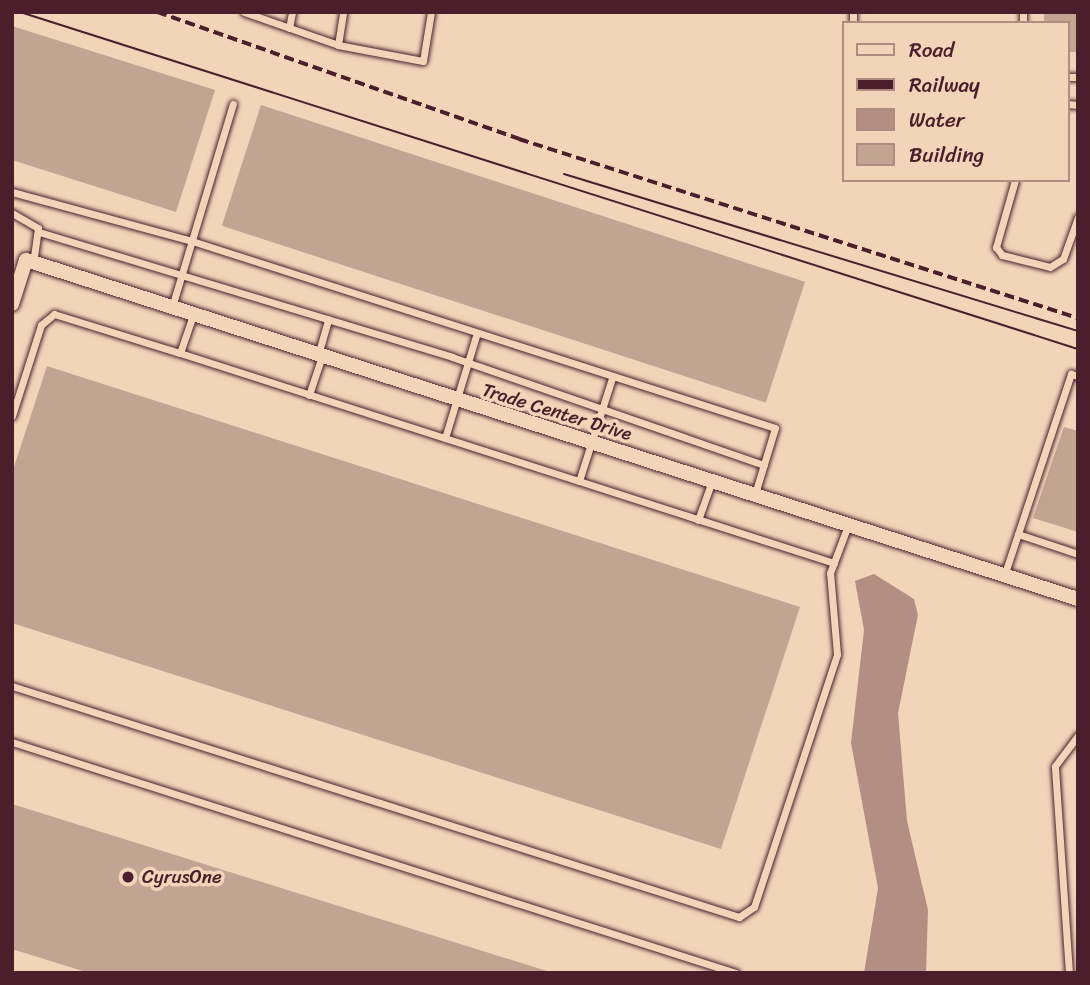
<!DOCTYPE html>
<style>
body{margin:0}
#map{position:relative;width:1090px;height:985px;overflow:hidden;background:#f2d5b9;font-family:Sriracha,sans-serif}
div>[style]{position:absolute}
.water>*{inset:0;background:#b28f82}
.building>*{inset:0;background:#c3a392;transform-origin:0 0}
.roads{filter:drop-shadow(0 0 2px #4a1f2b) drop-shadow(0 0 2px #4a1f2b)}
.service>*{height:7px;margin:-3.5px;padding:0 3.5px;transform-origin:3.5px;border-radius:3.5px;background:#f2d5b9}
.minor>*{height:14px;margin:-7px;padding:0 7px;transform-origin:7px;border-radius:7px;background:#f2d5b9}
.tram>*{height:2px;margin:-1px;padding:0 1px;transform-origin:1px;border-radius:1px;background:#4a1f2b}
.rail>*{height:3.5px;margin-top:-1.75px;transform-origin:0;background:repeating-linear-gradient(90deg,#4a1f2b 0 10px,transparent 0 15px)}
.dots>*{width:19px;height:19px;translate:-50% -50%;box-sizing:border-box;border:4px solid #f2d5b9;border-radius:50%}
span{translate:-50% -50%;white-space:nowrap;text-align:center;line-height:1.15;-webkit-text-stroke:7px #f2d5b9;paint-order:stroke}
.street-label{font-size:19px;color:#4a1f2b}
.poi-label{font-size:19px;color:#4a1f2b}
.left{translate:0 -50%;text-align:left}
.frame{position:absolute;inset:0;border:14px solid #4a1f2b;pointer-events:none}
.legend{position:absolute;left:842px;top:21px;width:228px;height:161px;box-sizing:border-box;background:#f2d5b9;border:2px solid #af8c80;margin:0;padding:9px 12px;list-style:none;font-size:21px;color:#4a1f2b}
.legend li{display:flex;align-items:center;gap:14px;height:35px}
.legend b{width:35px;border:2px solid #af8c80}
</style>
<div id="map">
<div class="water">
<i style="clip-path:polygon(874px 574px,914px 599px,918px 615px,898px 713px,907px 821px,928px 910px,926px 973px,864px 973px,878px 888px,851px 743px,864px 630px,855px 581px)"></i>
</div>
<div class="building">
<i style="clip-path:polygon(1044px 12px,1078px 12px,1078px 52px,1067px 52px,1067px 23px,1044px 23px)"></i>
<i style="clip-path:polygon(12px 26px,215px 90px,176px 212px,12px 160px)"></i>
<i style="left:261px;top:105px;width:572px;height:127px;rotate:18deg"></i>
<i style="clip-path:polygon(47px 366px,800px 607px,721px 849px,12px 623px,12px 473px)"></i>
<i style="clip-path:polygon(1064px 427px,1078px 431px,1078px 532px,1033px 518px)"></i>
<i style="clip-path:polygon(12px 804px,547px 971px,547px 973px,89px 973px,12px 949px)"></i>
</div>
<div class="roads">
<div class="service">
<i style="left:244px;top:12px;width:100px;rotate:19.3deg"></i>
<i style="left:338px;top:45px;width:86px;rotate:10.7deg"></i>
<i style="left:423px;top:61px;width:50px;rotate:-80.7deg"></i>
<i style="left:853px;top:23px;width:11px;rotate:-90deg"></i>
<i style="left:1023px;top:23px;width:11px;rotate:-90deg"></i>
<i style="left:289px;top:28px;width:16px;rotate:-79deg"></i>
<i style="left:338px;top:45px;width:33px;rotate:-81deg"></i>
<i style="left:1067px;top:77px;width:11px"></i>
<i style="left:1067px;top:104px;width:11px;rotate:5deg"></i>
<i style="left:1015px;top:180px;width:70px;rotate:105.8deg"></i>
<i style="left:996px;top:247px;width:10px;rotate:53deg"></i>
<i style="left:1002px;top:255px;width:49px;rotate:14deg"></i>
<i style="left:1050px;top:267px;width:15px;rotate:-32deg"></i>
<i style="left:1063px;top:259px;width:45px;rotate:-70.3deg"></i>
<i style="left:12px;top:192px;width:187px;rotate:15.2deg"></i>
<i style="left:192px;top:241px;width:612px;rotate:17.78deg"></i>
<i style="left:775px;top:428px;width:69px;rotate:106.9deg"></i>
<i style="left:12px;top:213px;width:30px;rotate:30deg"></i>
<i style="left:38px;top:228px;width:34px;rotate:98deg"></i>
<i style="left:39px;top:232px;width:432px;rotate:16.8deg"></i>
<i style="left:452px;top:357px;width:330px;rotate:19.1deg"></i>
<i style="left:172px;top:307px;width:212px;rotate:-73.3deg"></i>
<i style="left:180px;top:353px;width:687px;rotate:17.8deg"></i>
<i style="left:318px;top:355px;width:37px;rotate:-74deg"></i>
<i style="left:309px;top:395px;width:41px;rotate:-71.6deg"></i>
<i style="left:12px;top:416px;width:96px;rotate:-72.3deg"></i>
<i style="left:41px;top:325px;width:17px;rotate:-40deg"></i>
<i style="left:54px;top:314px;width:132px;rotate:17.2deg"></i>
<i style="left:180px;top:353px;width:40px;rotate:-71.1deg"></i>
<i style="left:445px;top:438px;width:107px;rotate:-73.1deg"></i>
<i style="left:579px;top:481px;width:108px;rotate:-72.2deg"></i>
<i style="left:698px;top:520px;width:41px;rotate:-70.3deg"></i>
<i style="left:1018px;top:534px;width:169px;rotate:-71.7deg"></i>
<i style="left:1071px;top:374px;width:7px;rotate:16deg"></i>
<i style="left:1004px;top:576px;width:44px;rotate:-71.6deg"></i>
<i style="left:1018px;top:534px;width:63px;rotate:18.4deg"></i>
<i style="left:12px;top:686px;width:763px;rotate:17.63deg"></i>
<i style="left:739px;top:917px;width:18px;rotate:-34deg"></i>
<i style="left:754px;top:907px;width:266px;rotate:-71.8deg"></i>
<i style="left:837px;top:654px;width:81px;rotate:-94.9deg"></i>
<i style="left:830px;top:573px;width:51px;rotate:-69.4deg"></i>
<i style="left:12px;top:742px;width:760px;rotate:17.7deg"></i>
<i style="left:1069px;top:973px;width:207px;rotate:-93.9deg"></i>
<i style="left:1055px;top:766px;width:39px;rotate:-53deg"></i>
</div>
<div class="minor">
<i style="left:12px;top:304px;width:46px;rotate:-72.3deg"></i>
<i style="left:26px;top:260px;width:1105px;rotate:17.86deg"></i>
</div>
</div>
<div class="tram">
<i style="left:20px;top:12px;width:1110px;rotate:17.67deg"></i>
<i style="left:564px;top:174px;width:537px;rotate:16.99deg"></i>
</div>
<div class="rail">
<i style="left:157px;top:12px;width:384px;rotate:19.3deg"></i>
<i style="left:519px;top:139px;width:587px;rotate:17.76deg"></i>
</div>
<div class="dots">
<i style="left:128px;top:877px;background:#4a1f2b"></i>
</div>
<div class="street-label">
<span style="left:557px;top:412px;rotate:17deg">Trade Center Drive</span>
</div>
<div class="poi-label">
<span class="left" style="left:142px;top:877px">CyrusOne</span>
</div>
<div class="frame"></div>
<ul class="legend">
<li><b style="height:9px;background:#f2d5b9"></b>Road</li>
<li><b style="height:9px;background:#4a1f2b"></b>Railway</li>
<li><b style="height:19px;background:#b28f82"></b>Water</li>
<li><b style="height:19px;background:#c3a392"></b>Building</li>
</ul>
</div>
